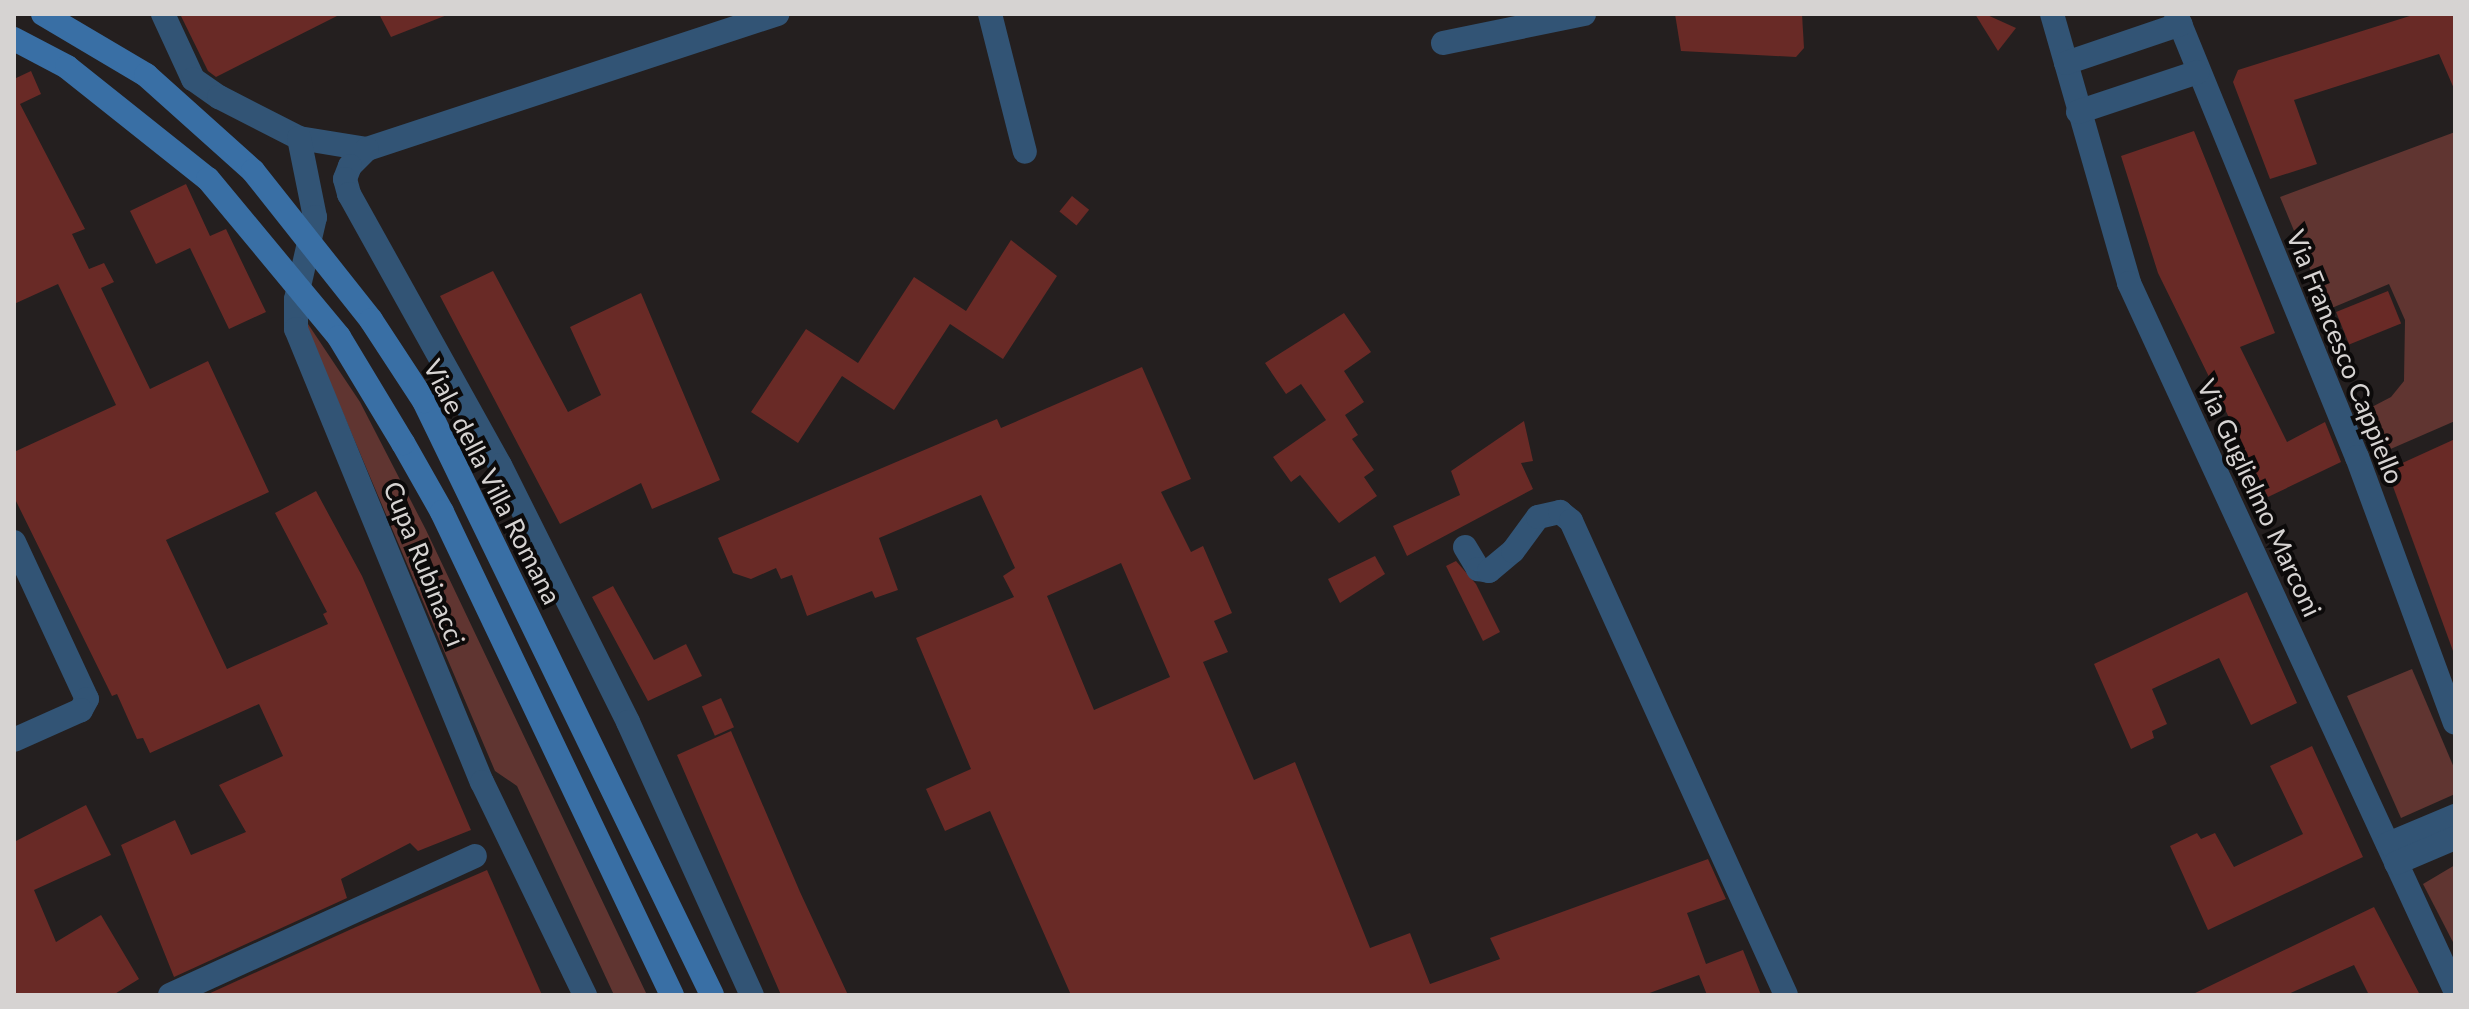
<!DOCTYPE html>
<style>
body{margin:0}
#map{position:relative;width:2469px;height:1009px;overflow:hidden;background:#241f1f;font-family:Lato,sans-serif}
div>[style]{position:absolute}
.green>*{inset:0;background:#603531}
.building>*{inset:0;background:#692a26;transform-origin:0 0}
.street>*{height:24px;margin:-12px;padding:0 12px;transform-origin:12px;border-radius:12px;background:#325475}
.secondary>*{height:24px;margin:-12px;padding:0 12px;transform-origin:12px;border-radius:12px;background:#396fa5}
.secondary-bridge>*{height:24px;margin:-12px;padding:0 12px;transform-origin:12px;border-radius:12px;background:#396fa5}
span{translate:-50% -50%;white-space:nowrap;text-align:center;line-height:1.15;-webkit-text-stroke:8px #0c0a0a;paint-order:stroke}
.street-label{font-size:26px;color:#d6d3d2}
.frame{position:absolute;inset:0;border:16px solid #d6d3d2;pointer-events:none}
</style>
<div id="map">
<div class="green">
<i style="clip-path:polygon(2455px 132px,2455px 421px,2386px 451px,2368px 409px,2391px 397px,2404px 381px,2405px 320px,2389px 284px,2327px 310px,2280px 197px)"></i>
<i style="clip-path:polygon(300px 312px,360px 402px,426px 530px,647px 995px,614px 995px,517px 786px,495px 771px)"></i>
<i style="clip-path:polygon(2412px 669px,2455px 770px,2455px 794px,2401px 818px,2347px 696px)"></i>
<i style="clip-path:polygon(2455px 865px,2455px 946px,2423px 884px)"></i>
</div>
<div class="building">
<i style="clip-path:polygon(180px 14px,341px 14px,216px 77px,208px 71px)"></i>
<i style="clip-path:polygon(379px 14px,447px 14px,447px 15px,391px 37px)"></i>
<i style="clip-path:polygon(1675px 14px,1802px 14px,1804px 48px,1796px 57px,1681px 51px)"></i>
<i style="clip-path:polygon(1975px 14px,1985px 14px,2016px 28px,1998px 51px)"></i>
<i style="clip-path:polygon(2416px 14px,2455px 14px,2455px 91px,2439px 54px,2294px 100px,2317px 164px,2270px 179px,2233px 82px,2238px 70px)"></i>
<i style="clip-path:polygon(31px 71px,41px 94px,20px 104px,85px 229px,72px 234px,89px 269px,104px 263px,114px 282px,101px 288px,150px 389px,208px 361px,269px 492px,166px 540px,227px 669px,328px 624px,323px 614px,327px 612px,275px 513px,316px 491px,362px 576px,471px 830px,418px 851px,410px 843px,341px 879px,347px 898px,174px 977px,121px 845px,175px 820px,191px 855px,246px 832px,219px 785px,283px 756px,259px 704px,150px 753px,143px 738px,137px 739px,117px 694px,112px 696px,14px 497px,14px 452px,116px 405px,58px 284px,14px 304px,14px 79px)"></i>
<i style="clip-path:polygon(2194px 131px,2275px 333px,2240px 347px,2287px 442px,2325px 422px,2341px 462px,2268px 497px,2158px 273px,2121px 156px)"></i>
<i style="clip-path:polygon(186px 184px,210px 236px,226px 229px,266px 312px,229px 329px,190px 248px,156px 264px,130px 211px)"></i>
<i style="left:1072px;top:196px;width:22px;height:20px;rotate:39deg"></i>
<i style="clip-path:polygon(1011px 240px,1057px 276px,1003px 359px,950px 324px,894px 410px,842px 376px,798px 443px,751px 412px,806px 329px,858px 363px,914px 277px,966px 311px)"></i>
<i style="clip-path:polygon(493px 271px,568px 412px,601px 395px,570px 327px,641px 293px,720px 480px,652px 509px,641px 483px,560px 524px,440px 296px)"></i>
<i style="left:2388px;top:291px;width:35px;height:56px;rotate:68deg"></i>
<i style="clip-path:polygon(1344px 313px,1371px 352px,1344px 371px,1364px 402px,1345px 415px,1358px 435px,1352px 439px,1374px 470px,1364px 477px,1377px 496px,1339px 523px,1300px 475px,1291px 482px,1273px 457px,1326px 420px,1301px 384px,1286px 394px,1265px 363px)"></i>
<i style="clip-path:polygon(evenodd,1142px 367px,1191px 479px,1161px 492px,1191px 552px,1203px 546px,1232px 613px,1214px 621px,1228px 652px,1203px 662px,1254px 780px,1295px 762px,1370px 948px,1410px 933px,1430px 984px,1500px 959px,1490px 938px,1708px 859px,1726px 899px,1687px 913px,1706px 964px,1743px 950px,1761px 995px,1707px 995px,1699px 975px,1644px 995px,1071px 995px,990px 811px,945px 831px,926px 789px,971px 769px,916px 638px,1014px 597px,1003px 576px,1015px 568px,981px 495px,879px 538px,898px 590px,875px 598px,872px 591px,807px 616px,792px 575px,781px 579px,776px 568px,751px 579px,733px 573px,718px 538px,997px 419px,1001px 428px,1142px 367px,1121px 563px,1170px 677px,1094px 710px,1047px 596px,1121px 563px)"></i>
<i style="clip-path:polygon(1524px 421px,1533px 461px,1521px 463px,1533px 489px,1407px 556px,1393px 526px,1460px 495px,1451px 471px)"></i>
<i style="clip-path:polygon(2455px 439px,2455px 651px,2453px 651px,2387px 470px)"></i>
<i style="clip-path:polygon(1375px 556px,1385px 574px,1340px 603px,1328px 579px)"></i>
<i style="clip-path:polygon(1456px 561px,1476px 584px,1500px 632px,1483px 641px,1446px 566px)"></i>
<i style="clip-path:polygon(613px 586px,654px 660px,686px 644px,702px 676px,648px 701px,592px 597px)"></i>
<i style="clip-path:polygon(2247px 592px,2297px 703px,2251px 725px,2219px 658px,2152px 689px,2167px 724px,2152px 731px,2154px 738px,2131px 749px,2094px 664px)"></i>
<i style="left:721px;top:698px;width:32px;height:21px;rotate:66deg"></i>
<i style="clip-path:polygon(731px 731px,800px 892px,848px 995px,781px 995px,677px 755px)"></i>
<i style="clip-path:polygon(2312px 746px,2363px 857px,2208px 930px,2170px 846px,2197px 833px,2201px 839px,2215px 833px,2234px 867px,2303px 834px,2270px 766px)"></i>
<i style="clip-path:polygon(86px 805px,111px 855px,34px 890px,56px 942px,101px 915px,139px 979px,113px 995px,14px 995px,14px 842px)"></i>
<i style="clip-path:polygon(487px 870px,542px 995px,206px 995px,356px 927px)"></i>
<i style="clip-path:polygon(2374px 907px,2420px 995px,2369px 995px,2354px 965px,2286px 995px,2191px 995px)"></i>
</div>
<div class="street">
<i style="left:163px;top:14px;width:72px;rotate:65.2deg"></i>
<i style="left:193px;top:79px;width:32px;rotate:35deg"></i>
<i style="left:219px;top:97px;width:90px;rotate:27.1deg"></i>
<i style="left:299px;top:138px;width:69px;rotate:9.2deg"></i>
<i style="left:367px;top:149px;width:432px;rotate:-18.2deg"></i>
<i style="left:990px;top:14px;width:142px;rotate:75.8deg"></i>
<i style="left:2052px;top:14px;width:280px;rotate:74deg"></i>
<i style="left:2129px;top:283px;width:779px;rotate:65.25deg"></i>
<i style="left:2176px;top:14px;width:479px;rotate:67.8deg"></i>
<i style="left:2357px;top:457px;width:283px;rotate:69.8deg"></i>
<i style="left:1443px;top:43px;width:144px;rotate:-11.6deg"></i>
<i style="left:2066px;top:63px;width:121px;rotate:-18.7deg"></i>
<i style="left:2078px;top:112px;width:126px;rotate:-18.4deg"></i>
<i style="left:299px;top:138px;width:81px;rotate:78.6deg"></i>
<i style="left:315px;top:217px;width:84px;rotate:103deg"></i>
<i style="left:296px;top:299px;width:30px;rotate:90deg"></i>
<i style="left:296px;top:329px;width:490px;rotate:67.7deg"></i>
<i style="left:482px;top:782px;width:237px;rotate:64.2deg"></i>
<i style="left:367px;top:149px;width:24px;rotate:135deg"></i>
<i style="left:350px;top:166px;width:14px;rotate:111deg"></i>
<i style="left:345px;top:179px;width:16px;rotate:75deg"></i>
<i style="left:349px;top:194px;width:310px;rotate:60.9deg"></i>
<i style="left:500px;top:465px;width:287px;rotate:63.5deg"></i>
<i style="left:628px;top:722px;width:300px;rotate:65.6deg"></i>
<i style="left:14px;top:542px;width:173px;rotate:65.1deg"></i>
<i style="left:87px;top:699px;width:13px;rotate:119deg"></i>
<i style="left:81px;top:710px;width:73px;rotate:155.9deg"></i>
<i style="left:1465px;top:547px;width:26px;rotate:59deg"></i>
<i style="left:1478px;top:569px;width:11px;rotate:10deg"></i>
<i style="left:1489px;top:571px;width:31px;rotate:-40deg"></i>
<i style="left:1513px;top:551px;width:42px;rotate:-53.7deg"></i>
<i style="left:1538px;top:517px;width:23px;rotate:-13deg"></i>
<i style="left:1560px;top:512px;width:14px;rotate:39deg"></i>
<i style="left:1571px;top:521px;width:520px;rotate:65.6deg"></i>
<i style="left:2388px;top:844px;width:73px;rotate:-22.7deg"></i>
<i style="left:2396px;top:863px;width:64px;rotate:-23deg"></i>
<i style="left:170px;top:995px;width:335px;rotate:-24.5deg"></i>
</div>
<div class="secondary">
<i style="left:424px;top:401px;width:660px;rotate:64.13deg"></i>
<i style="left:403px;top:443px;width:79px;rotate:60.5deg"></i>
<i style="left:442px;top:512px;width:535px;rotate:64.54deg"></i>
</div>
<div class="secondary-bridge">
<i style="left:43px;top:14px;width:120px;rotate:30.6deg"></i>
<i style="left:146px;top:75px;width:144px;rotate:41.9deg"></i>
<i style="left:253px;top:171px;width:190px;rotate:51.6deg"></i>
<i style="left:371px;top:320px;width:97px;rotate:56.8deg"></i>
<i style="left:14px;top:39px;width:60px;rotate:27.8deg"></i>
<i style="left:67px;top:67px;width:180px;rotate:38.5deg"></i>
<i style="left:208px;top:179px;width:205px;rotate:50.3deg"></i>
<i style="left:339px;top:337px;width:124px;rotate:58.9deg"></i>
</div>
<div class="street-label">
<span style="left:2345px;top:357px;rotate:68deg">Via Francesco Cappiello</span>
<span style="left:492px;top:482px;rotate:63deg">Viale della Villa Romana</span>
<span style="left:2259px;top:498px;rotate:65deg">Via Guglielmo Marconi</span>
<span style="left:424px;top:564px;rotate:68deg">Cupa Rubinacci</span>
</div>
<div class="frame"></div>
</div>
